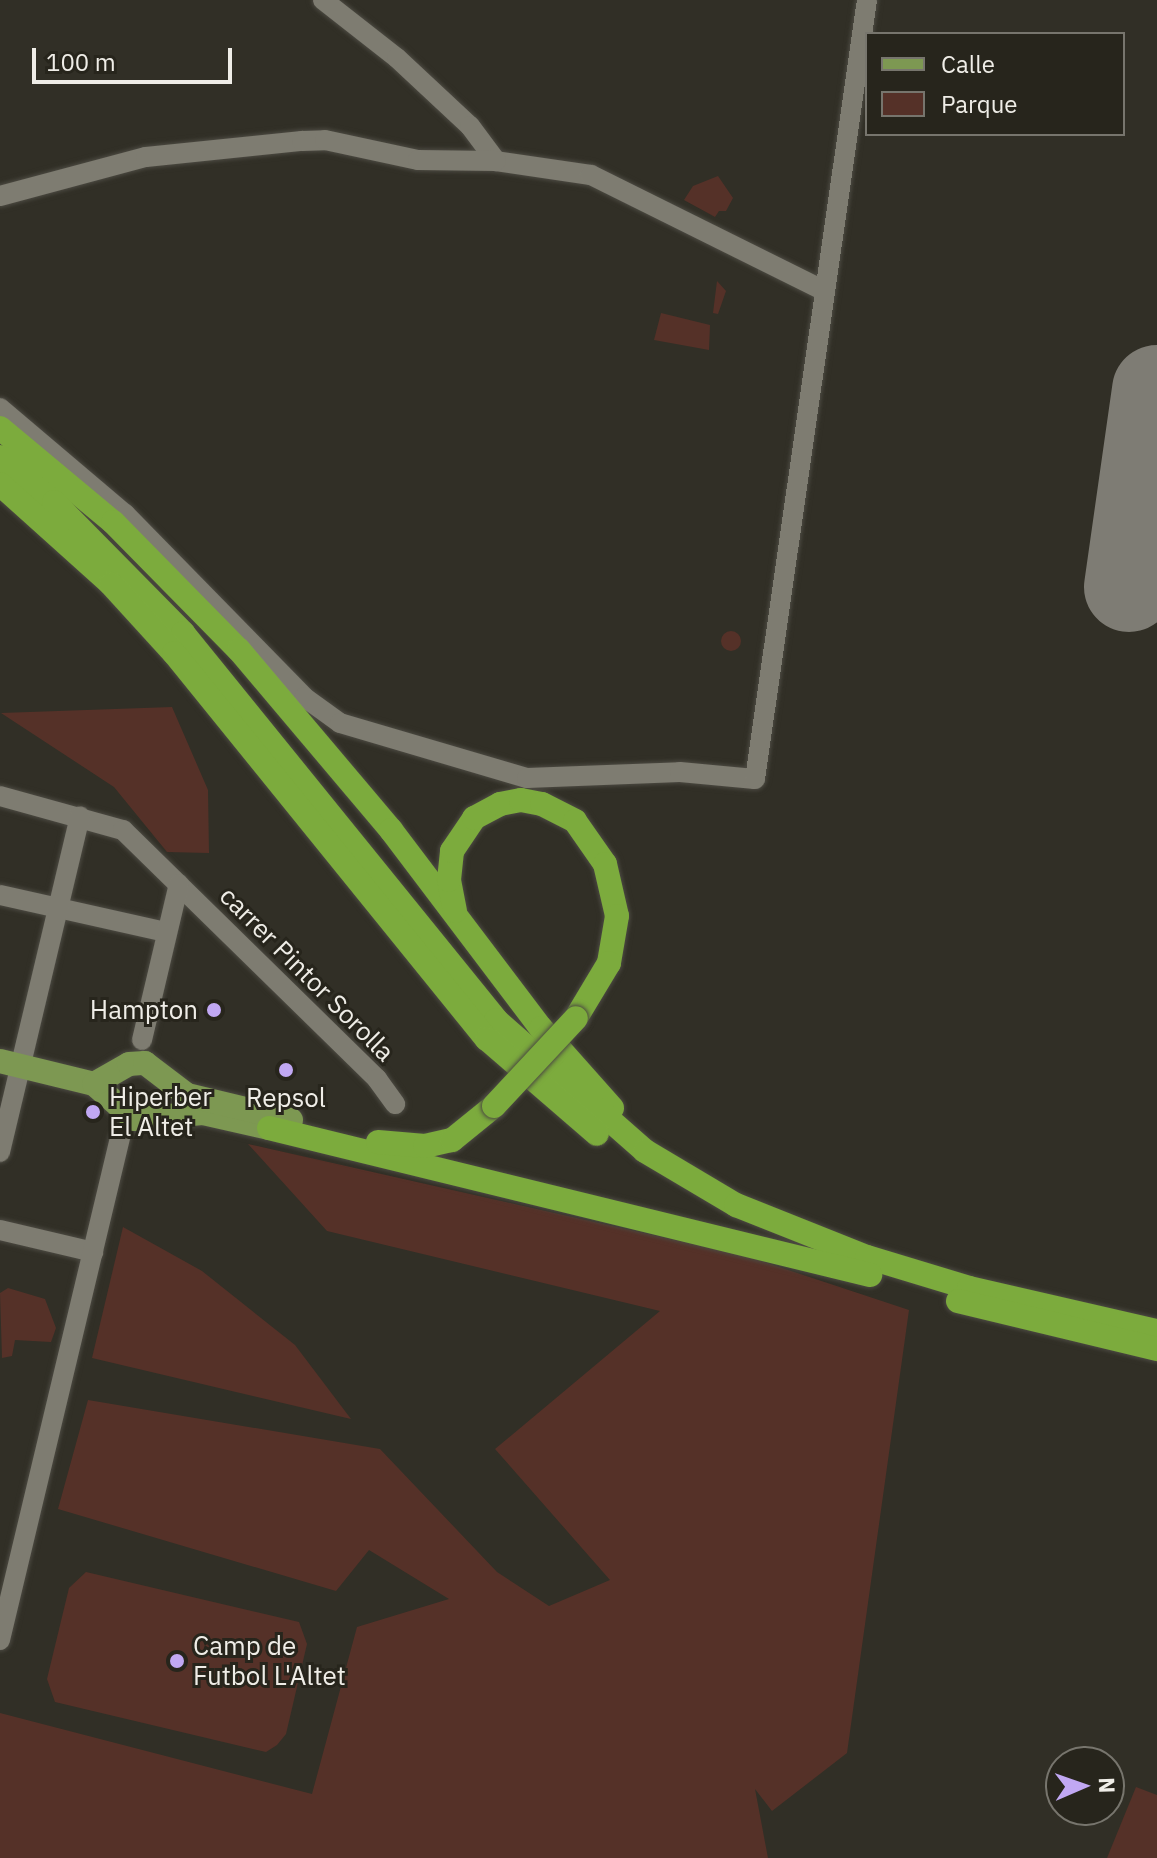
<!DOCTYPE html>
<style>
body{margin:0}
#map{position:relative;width:1157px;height:1858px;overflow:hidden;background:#312f26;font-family:"IBM Plex Sans",sans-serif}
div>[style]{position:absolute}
.green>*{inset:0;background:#553128}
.round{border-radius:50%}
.taxiway>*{height:36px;margin:-18px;padding:0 18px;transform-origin:18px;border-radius:18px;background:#7e7c74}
.runway>*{height:90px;margin:-45px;padding:0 45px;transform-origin:45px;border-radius:45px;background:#7e7c74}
.roads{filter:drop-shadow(0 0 2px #4c4a42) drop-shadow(0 0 2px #4c4a42)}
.minor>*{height:20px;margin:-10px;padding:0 10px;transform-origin:10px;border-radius:10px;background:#7e7c71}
.major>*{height:24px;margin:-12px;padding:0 12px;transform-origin:12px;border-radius:12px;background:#7d9852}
.highway>*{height:24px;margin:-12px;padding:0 12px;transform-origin:12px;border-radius:12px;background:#7cab3d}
.bridges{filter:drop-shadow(0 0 2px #4c4a42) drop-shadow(0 0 2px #4c4a42)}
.highway-bridge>*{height:24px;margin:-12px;padding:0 12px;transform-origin:12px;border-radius:12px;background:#7cab3d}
.dots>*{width:22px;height:22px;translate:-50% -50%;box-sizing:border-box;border:4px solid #27251c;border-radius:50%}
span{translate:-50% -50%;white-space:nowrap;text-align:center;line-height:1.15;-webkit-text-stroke:6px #27251c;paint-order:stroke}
.street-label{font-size:26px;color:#efede7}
.poi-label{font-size:26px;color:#efede7}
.right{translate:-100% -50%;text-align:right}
.left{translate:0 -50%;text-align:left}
.legend{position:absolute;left:865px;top:32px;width:260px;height:104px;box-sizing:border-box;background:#27251c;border:2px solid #77756d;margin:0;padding:10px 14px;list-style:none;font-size:24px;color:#efede7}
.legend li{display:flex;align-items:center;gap:16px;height:40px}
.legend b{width:40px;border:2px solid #77756d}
.north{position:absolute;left:1045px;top:1746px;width:80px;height:80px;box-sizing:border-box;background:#27251c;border:2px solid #77756d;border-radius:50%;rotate:88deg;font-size:22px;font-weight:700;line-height:32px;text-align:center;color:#efede7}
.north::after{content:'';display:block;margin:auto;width:28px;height:36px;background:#c1a8f3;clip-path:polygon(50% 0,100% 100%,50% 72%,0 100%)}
.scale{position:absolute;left:32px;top:48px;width:200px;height:36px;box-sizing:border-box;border:4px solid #efede7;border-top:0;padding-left:10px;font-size:24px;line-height:28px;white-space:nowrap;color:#efede7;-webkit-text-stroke:6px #27251c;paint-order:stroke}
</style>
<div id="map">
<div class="green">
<i style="clip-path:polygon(718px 176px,733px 198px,726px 211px,719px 211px,715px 217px,684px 200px,693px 186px)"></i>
<i style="clip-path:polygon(717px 281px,726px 291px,718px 314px,713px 313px)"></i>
<i style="clip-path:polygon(661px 313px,710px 325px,709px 350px,654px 340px)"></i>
<i class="round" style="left:721px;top:631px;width:20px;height:20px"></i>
<i style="clip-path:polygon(172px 707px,208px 790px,209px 853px,167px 852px,114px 787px,1px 713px)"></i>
<i style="clip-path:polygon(248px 1144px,746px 1256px,909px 1310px,847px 1753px,772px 1811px,755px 1789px,768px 1858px,0 1858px,0 1713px,312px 1794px,357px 1627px,449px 1599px,369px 1550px,336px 1591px,58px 1509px,88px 1400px,380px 1449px,497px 1572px,549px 1606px,610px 1580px,495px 1449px,660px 1311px,327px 1231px)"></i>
<i style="clip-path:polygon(123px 1227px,202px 1271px,295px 1345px,351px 1419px,92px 1358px)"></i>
<i style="clip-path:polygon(8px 1288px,45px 1299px,56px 1328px,51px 1342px,15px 1340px,12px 1356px,2px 1358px,0 1293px)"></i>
<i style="clip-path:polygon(86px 1572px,299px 1622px,307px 1644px,286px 1734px,277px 1745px,266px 1752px,55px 1702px,47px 1679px,69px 1588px)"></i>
<i style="clip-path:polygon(1136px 1787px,1157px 1795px,1157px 1858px,1107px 1858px)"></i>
</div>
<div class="taxiway">
<i style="left:1141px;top:500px;width:33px;rotate:87deg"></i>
<i style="left:1143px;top:533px;width:31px;rotate:63deg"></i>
</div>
<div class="runway">
<i style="left:1129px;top:587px;width:199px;rotate:-81.9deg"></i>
</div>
<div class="roads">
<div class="minor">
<i style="left:323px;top:0;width:94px;rotate:38.1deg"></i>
<i style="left:397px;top:58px;width:100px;rotate:43deg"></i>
<i style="left:470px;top:126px;width:44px;rotate:53.4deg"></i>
<i style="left:496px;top:161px;width:96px;rotate:8.4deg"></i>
<i style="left:591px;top:175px;width:261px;rotate:26.4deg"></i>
<i style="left:0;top:196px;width:151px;rotate:-15deg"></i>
<i style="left:146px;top:157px;width:157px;rotate:-5.9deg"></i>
<i style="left:302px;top:141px;width:23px;rotate:-2deg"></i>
<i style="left:325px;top:140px;width:95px;rotate:12.1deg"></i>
<i style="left:418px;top:160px;width:78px;rotate:0.7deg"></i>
<i style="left:0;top:408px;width:164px;rotate:40.3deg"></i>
<i style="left:125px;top:514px;width:256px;rotate:45.6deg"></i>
<i style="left:304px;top:697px;width:44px;rotate:35.8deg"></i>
<i style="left:340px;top:723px;width:195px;rotate:16.4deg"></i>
<i style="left:527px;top:778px;width:153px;rotate:-2.2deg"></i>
<i style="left:680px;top:772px;width:75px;rotate:5.3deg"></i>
<i style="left:755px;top:779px;width:787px;rotate:-81.82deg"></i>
<i style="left:0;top:796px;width:128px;rotate:15.5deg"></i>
<i style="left:123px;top:830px;width:356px;rotate:44.4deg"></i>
<i style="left:377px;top:1079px;width:31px;rotate:54deg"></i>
<i style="left:0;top:895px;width:170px;rotate:12.6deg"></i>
<i style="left:142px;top:1040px;width:160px;rotate:-76.7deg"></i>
<i style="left:0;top:1152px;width:345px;rotate:-76.6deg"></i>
<i style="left:0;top:1230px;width:96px;rotate:13.3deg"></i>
<i style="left:0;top:1640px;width:516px;rotate:-76.56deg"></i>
</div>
<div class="major">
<i style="left:0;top:1061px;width:97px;rotate:13.7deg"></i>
<i style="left:94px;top:1084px;width:53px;rotate:41.2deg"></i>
<i style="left:134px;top:1119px;width:69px;rotate:-5deg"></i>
<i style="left:203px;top:1113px;width:68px;rotate:12.8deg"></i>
<i style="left:94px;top:1084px;width:40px;rotate:-29.7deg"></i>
<i style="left:129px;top:1064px;width:16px;rotate:-4deg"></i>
<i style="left:145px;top:1063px;width:53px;rotate:37.3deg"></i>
<i style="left:187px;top:1095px;width:107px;rotate:13.5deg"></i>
</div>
<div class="highway">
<i style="left:0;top:428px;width:147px;rotate:39.8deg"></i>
<i style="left:113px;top:522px;width:180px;rotate:45.5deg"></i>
<i style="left:239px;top:650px;width:236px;rotate:49.8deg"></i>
<i style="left:391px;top:830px;width:248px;rotate:52.9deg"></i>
<i style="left:541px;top:1028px;width:107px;rotate:48.4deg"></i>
<i style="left:0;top:457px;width:70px;rotate:39.8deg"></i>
<i style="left:54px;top:502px;width:184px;rotate:45.4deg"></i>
<i style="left:183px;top:633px;width:498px;rotate:51deg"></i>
<i style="left:496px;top:1020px;width:198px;rotate:41.3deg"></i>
<i style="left:645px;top:1151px;width:106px;rotate:30.7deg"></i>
<i style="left:736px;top:1205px;width:141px;rotate:21.7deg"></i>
<i style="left:867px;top:1257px;width:107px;rotate:16.9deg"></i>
<i style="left:969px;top:1288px;width:193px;rotate:12.9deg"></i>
<i style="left:0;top:484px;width:149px;rotate:42deg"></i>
<i style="left:111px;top:584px;width:93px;rotate:47.6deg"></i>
<i style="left:174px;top:653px;width:497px;rotate:51deg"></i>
<i style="left:487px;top:1039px;width:145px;rotate:40.8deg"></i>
<i style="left:455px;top:911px;width:32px;rotate:-101deg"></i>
<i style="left:449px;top:880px;width:29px;rotate:-84deg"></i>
<i style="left:452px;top:851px;width:40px;rotate:-56deg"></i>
<i style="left:474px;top:818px;width:30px;rotate:-28deg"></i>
<i style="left:500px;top:804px;width:21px;rotate:-11deg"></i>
<i style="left:521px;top:800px;width:21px;rotate:11deg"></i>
<i style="left:542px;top:804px;width:37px;rotate:27deg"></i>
<i style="left:575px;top:821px;width:52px;rotate:55.1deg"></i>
<i style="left:605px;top:864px;width:53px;rotate:77deg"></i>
<i style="left:617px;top:916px;width:48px;rotate:99.7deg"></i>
<i style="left:609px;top:963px;width:64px;rotate:121deg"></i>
<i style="left:269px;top:1128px;width:619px;rotate:13.74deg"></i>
<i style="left:378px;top:1142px;width:47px;rotate:4.9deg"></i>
<i style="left:425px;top:1146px;width:28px;rotate:-13deg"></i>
<i style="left:452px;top:1140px;width:54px;rotate:-39deg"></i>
<i style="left:958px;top:1301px;width:205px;rotate:13.6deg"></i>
</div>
</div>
<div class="bridges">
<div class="highway-bridge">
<i style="left:494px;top:1106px;width:120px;rotate:-47deg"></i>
</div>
</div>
<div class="dots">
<i style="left:214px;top:1010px;background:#c1a8f3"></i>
<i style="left:286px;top:1070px;background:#c1a8f3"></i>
<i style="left:93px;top:1112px;background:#c1a8f3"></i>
<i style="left:177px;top:1661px;background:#c1a8f3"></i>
</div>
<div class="street-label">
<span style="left:307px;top:974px;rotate:45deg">carrer Pintor Sorolla</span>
</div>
<div class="poi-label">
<span class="right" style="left:198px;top:1010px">Hampton</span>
<span class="left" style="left:109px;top:1112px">Hiperber<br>El Altet</span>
<span style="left:286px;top:1098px">Repsol</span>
<span class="left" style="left:193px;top:1661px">Camp de<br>Futbol L'Altet</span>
</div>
<ul class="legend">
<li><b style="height:10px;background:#7d9852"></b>Calle</li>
<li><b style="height:22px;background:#553128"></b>Parque</li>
</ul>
<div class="north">N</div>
<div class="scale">100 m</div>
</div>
